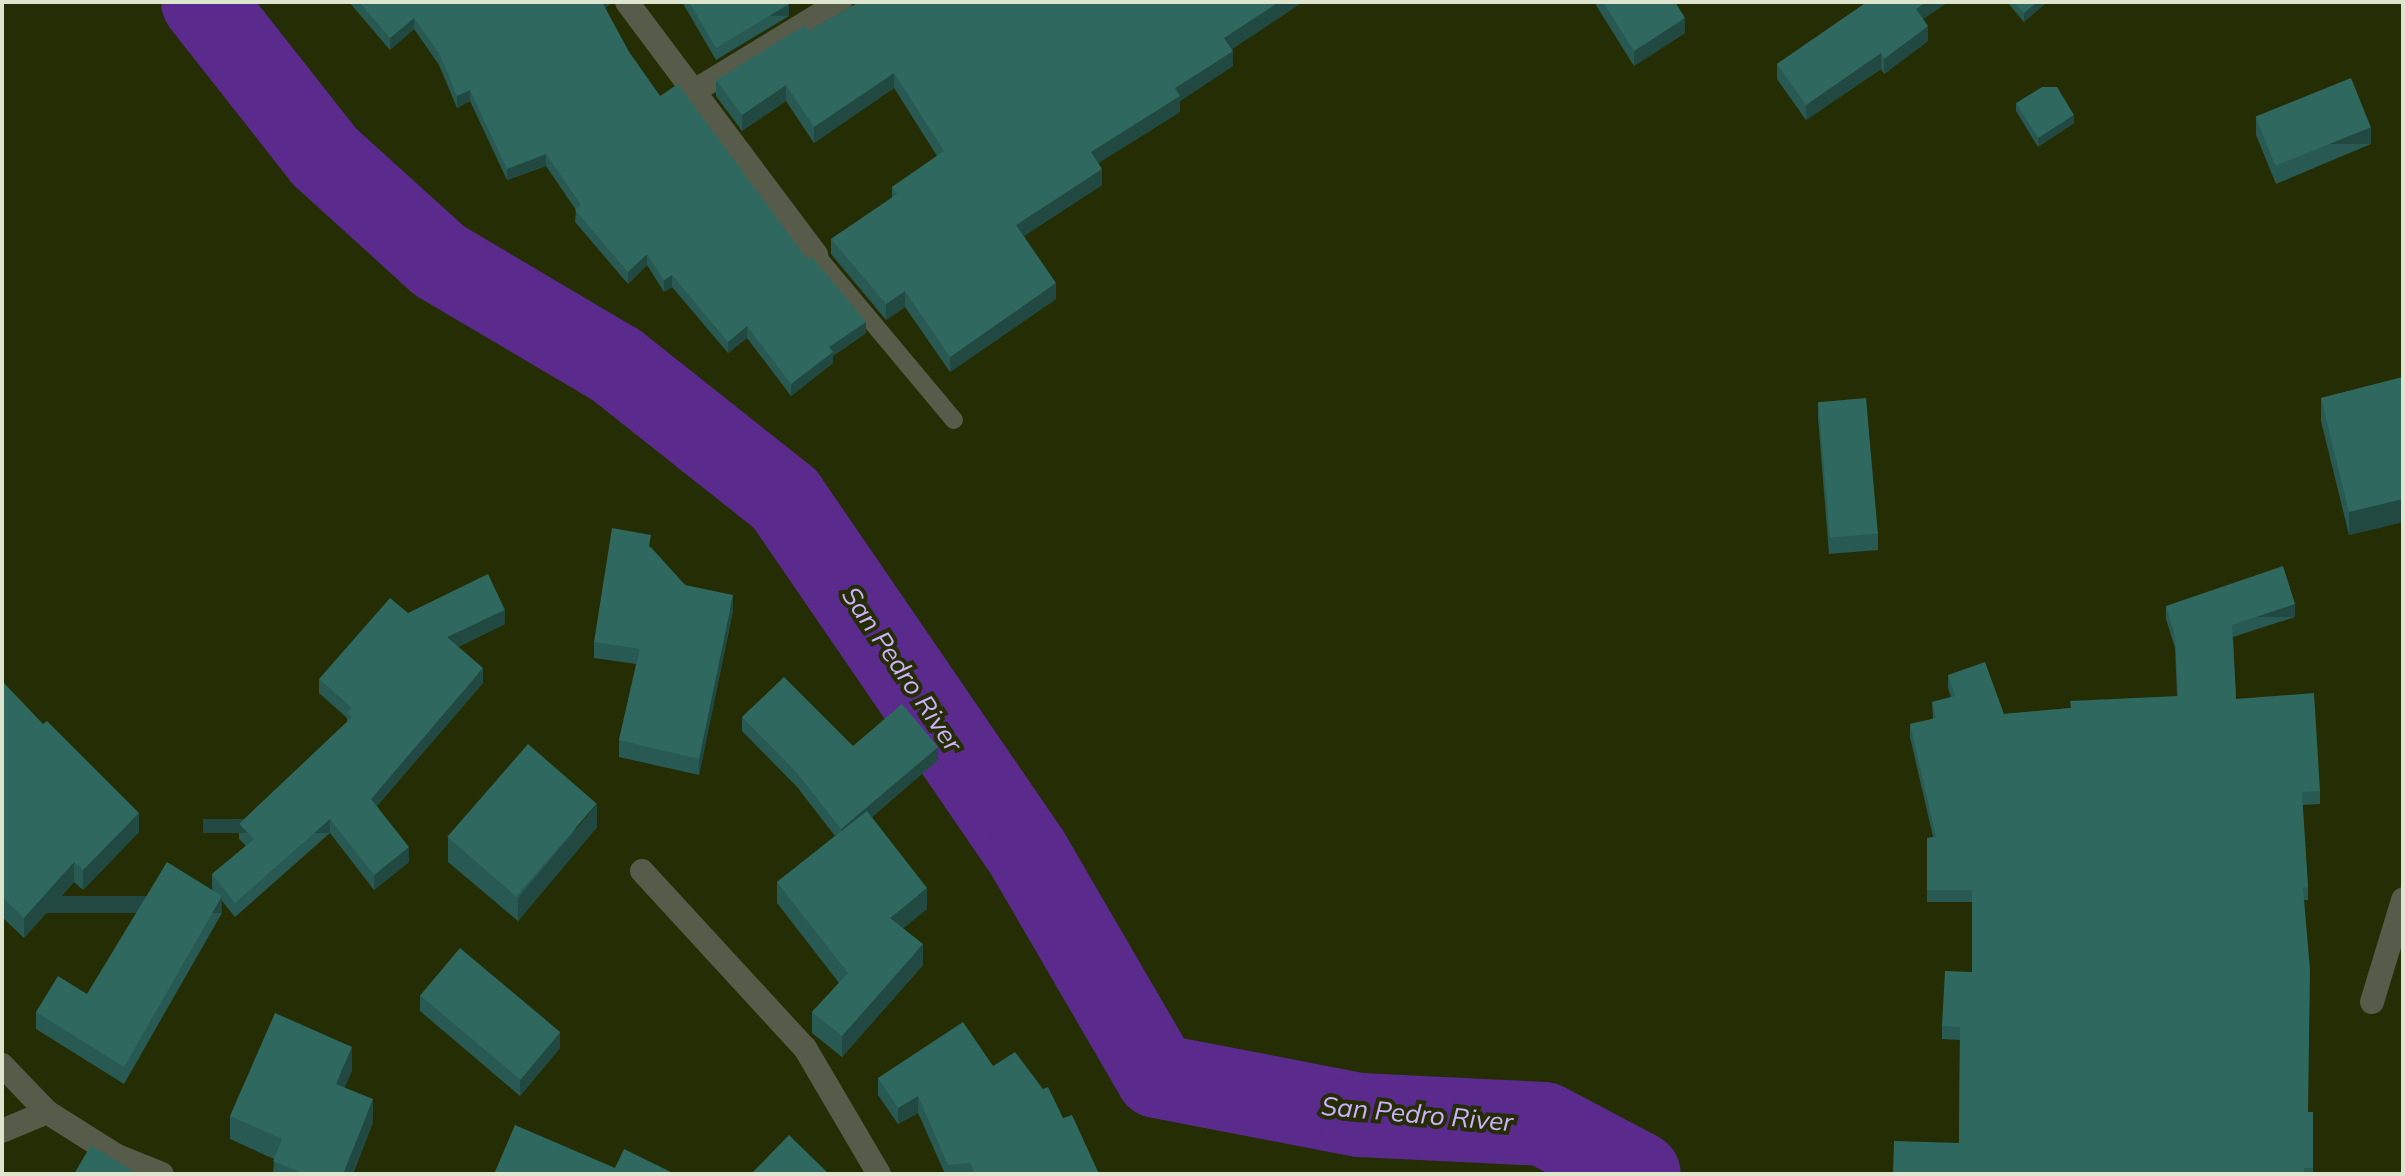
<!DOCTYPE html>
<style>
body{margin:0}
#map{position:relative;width:2405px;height:1176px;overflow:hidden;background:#242d04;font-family:Mulish,sans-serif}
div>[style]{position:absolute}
.river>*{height:84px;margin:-42px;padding:0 42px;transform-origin:42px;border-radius:42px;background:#5a2b8d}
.lane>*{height:18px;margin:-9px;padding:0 9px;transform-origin:9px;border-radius:9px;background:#565b4a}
.street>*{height:24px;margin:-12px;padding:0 12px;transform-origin:12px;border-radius:12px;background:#565b4a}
.wall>*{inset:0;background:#285952}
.shaded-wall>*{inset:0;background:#214942;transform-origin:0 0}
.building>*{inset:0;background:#2f685f;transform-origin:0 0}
span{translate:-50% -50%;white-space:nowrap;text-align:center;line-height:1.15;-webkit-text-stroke:8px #242d04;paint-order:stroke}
.water-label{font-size:26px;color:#ceb1fe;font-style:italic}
.frame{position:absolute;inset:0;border:4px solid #dee5cf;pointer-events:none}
</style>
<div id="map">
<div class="river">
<i style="left:203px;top:2px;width:196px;rotate:51.8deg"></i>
<i style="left:324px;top:156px;width:156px;rotate:42.2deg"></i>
<i style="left:440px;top:261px;width:204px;rotate:30.6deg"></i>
<i style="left:616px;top:365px;width:216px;rotate:38.4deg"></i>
<i style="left:785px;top:499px;width:430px;rotate:55.6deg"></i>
<i style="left:1028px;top:854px;width:257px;rotate:59.8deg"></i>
<i style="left:1157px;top:1076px;width:207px;rotate:10.9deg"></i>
<i style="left:1360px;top:1115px;width:184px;rotate:2.8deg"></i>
<i style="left:1544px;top:1124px;width:107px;rotate:27.8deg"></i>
</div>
<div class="lane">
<i style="left:816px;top:255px;width:215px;rotate:50.1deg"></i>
</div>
<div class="street">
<i style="left:627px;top:2px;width:316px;rotate:53.2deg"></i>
<i style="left:696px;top:90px;width:169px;rotate:-31.4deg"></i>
<i style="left:642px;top:871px;width:241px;rotate:47.4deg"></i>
<i style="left:805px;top:1048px;width:146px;rotate:59.6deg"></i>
<i style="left:2372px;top:1002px;width:107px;rotate:-73.1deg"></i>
<i style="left:2px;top:1065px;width:65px;rotate:46.2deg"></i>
<i style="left:47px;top:1112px;width:83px;rotate:32.2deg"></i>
<i style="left:117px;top:1156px;width:48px;rotate:21.8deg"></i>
<i style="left:2px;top:1131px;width:49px;rotate:-22.9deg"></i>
</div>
<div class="wall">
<i style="clip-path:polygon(349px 2px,613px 2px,605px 8px,629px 52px,660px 96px,807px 259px,866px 333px,833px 356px,833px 363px,791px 396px,747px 338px,728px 353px,672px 287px,664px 292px,647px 265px,628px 284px,575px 222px,576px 210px,546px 166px,507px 180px,470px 101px,457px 108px,439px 65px,414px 29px,390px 50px)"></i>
<i style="clip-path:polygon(682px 2px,787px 2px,789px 16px,716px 60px)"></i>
<i style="clip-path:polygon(859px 2px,1303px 2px,1232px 49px,1233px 66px,1180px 101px,1180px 112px,1098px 163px,1102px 185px,1024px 236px,1056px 299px,950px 372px,905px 307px,886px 320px,831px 254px,831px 239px,892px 198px,892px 187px,937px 156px,894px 88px,814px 143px,786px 101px,742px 131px,716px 96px,716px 80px,809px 31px)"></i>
<i style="clip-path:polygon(1594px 2px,1675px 2px,1685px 33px,1634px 66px)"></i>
<i style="clip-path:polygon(1867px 2px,1948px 2px,1923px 19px,1928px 41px,1884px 74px,1881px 69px,1806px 120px,1777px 79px,1777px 64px)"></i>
<i style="clip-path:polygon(2007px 2px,2047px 2px,2024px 22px)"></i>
<i style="clip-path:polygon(2016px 103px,2074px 123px,2038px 147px,2016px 111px)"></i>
<i style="clip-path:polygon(2256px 118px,2371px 144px,2276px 184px,2256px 135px)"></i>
<i style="clip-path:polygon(2403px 377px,2403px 522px,2349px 535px,2321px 421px,2321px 398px)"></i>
<i style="clip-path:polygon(1818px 402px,1878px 533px,1878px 550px,1829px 554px,1818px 418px)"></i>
<i style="clip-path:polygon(651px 547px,685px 585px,733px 611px,699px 775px,619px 757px,619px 740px,636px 664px,594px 658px,594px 642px)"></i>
<i style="clip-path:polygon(2166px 606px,2295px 617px,2233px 637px,2236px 699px,2320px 791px,2320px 804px,2302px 805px,2308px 887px,2308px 900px,2304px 900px,2308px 1112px,2313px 1112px,2313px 1174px,1881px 1174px,1893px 1174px,1959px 1143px,1960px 1040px,1942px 1039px,1942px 1026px,1972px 972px,1972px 902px,1927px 902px,1927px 838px,1933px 837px,1910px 737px,1910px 724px,1933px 719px,1932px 702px,1951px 697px,1948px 688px,1948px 675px,2004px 714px,2070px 708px,2177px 696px,2175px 648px,2166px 619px)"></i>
<i style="clip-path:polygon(408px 613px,505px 624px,458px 647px,483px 683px,377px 806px,409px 862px,374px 890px,330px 833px,235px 917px,222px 901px,222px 913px,124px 1084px,36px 1029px,36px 1012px,87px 994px,214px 892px,212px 889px,212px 874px,246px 846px,239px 839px,239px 824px,347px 722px,347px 718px,319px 693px,319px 679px)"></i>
<i style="clip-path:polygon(2px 681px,139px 832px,83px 890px,74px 882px,24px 938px,2px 917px)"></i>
<i style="clip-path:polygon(742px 717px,853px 746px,938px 760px,872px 817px,927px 909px,903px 928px,923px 965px,842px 1057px,812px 1033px,812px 1012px,839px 983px,777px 903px,777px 882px,835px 836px,797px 787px,742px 731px)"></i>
<i style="clip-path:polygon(597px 827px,518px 921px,448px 862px,448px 838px)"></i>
<i style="clip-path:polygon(420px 995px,560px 1048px,520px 1096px,420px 1011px)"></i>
<i style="clip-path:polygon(993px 1066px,1063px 1118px,1099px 1174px,945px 1174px,918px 1113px,898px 1124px,878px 1095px,878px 1078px)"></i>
<i style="clip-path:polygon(352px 1071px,344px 1087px,373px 1122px,353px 1174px,273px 1174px,274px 1159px,230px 1139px,230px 1116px)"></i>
</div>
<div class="shaded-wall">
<i style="clip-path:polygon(600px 2px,613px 2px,600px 11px)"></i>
<i style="clip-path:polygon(1279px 2px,1303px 2px,1224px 54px,1224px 38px)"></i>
<i style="clip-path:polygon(1926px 2px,1948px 2px,1916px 24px,1916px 9px)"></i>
<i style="clip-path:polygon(2037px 2px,2047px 2px,2024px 22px,2024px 13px)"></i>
<i style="left:789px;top:4px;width:12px;height:85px;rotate:90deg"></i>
<i style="clip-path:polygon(414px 18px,414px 29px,390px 50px,390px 38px)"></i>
<i style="clip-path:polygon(1685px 18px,1685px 33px,1634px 66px,1634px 51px)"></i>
<i style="clip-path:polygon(1928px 26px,1928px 41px,1884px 74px,1884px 59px)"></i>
<i style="clip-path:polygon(1233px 51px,1233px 66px,1180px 101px,1180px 112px,1091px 168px,1091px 152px,1175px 88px)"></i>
<i style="clip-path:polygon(1881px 53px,1881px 69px,1806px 120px,1806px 105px)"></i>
<i style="clip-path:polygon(894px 73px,894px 88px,814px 143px,814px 127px)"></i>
<i style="clip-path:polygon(786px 85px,786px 101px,742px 131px,742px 115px)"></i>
<i style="clip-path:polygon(470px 90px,470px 101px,457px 108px,457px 96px)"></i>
<i style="clip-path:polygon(2074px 115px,2074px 123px,2038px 147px,2038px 138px)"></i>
<i style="left:2371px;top:127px;width:17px;height:103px;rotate:90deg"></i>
<i style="clip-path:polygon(546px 154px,546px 166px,507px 180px,507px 169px)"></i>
<i style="clip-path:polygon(1102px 169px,1102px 185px,1016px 241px,1016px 225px)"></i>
<i style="clip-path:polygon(647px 254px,647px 265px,628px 284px,628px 272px)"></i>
<i style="clip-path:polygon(672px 275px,672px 287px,664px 292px,664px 280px)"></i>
<i style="clip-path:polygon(1056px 283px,1056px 299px,950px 372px,950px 357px)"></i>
<i style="clip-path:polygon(905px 291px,905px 307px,886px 320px,886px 304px)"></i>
<i style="clip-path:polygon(866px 322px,866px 333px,833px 356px,833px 363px,791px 396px,791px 384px,829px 347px)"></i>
<i style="clip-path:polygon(747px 326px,747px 338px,728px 353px,728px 342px)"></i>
<i style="clip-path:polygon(2403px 499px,2403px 522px,2349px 535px,2349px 512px)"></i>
<i style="clip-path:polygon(733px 595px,733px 611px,699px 775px,699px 759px)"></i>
<i style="left:2295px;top:604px;width:13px;height:66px;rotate:90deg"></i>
<i style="clip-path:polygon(505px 610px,505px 624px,447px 652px,447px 637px)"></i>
<i style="clip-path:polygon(483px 668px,483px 683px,371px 813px,371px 799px)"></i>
<i style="clip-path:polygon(938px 747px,938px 760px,841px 843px,841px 829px)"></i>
<i style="clip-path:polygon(597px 804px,597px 827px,518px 921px,518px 898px)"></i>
<i style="clip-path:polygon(139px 813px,139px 832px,83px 890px,83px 870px)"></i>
<i style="left:330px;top:819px;width:14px;height:127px;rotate:90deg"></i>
<i style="clip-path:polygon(409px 847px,409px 862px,374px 890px,374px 875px)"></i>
<i style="clip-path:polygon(74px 862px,74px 882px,24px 938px,24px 918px)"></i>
<i style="clip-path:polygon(927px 888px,927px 909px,890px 939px,890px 918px)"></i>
<i style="left:222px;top:896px;width:17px;height:197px;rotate:90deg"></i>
<i style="clip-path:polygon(923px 944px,923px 965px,842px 1057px,842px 1036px)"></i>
<i style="clip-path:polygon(560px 1032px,560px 1048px,520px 1096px,520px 1079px)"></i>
<i style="clip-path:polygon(352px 1047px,352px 1071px,336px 1107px,336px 1084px)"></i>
<i style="clip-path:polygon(918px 1096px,918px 1113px,898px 1124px,898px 1108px)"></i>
<i style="clip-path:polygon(373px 1099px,373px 1122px,353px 1174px,343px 1174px)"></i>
</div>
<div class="building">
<i style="clip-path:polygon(359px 2px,602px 2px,629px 52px,660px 96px,678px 84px,807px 259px,812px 257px,866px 322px,829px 347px,833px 352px,791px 384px,747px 326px,728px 342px,672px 275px,664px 280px,647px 254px,628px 272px,575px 210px,581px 205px,546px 154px,507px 169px,470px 90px,457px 96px,439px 53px,414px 18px,390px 38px)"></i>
<i style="clip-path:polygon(689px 2px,787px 2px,789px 4px,716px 48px)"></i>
<i style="clip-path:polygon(859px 2px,1279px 2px,1224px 38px,1233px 51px,1175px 88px,1180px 96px,1091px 152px,1102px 169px,1016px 225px,1056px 283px,950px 357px,905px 291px,886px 304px,831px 239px,897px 194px,892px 187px,944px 151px,894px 73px,814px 127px,786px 85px,742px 115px,716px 80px,805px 25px,809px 31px)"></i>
<i style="clip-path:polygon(1603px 2px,1675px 2px,1685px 18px,1634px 51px)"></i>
<i style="clip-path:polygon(1867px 2px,1926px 2px,1916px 9px,1928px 26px,1884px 59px,1881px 53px,1806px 105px,1777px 64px)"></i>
<i style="clip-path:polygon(2014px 2px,2037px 2px,2024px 13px)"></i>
<i style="left:2351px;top:78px;width:53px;height:103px;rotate:68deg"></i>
<i style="clip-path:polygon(2042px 87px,2057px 87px,2074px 115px,2038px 138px,2016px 103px)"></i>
<i style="clip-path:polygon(2403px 377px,2403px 499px,2349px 512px,2321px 398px)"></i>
<i style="left:1866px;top:398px;width:136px;height:48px;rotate:85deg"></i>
<i style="clip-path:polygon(612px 528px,651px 535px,649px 546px,685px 585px,733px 595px,699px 759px,619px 740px,640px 649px,594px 642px)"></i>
<i style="clip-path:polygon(2283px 566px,2295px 604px,2232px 625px,2236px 699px,2314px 693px,2320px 791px,2302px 792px,2308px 887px,2303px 888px,2310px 970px,2308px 1112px,2313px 1112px,2313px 1168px,2304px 1168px,2304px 1174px,1881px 1174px,1893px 1174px,1894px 1141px,1959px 1143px,1960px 1027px,1942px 1026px,1945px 971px,1972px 972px,1972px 890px,1927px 890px,1927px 838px,1936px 837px,1910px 724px,1936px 718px,1932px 702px,1955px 696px,1948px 675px,1985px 662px,2004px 714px,2071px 708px,2070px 701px,2178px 696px,2175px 636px,2166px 606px)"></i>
<i style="clip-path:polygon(488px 574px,505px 610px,447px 637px,483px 668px,371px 799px,409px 847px,374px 875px,330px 819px,235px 903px,212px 874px,254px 839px,239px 824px,352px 717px,347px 713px,352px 708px,319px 679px,390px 598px,408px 613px)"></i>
<i style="clip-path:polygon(784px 677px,853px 746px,902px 704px,938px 747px,841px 829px,797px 773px,742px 717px)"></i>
<i style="clip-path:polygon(2px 681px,43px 724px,47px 721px,139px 813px,83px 870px,74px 862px,24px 918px,2px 897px)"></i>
<i style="left:528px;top:744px;width:91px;height:123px;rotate:41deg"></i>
<i style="clip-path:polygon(867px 811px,927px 888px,890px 918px,923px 944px,842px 1036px,812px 1012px,848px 973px,777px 882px)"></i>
<i style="clip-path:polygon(167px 862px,222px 896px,124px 1067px,36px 1012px,58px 976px,87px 994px)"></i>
<i style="left:460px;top:948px;width:131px;height:62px;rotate:40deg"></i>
<i style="clip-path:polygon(275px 1013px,352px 1047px,336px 1084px,373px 1099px,343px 1174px,305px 1174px,273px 1161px,282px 1139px,230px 1116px)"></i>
<i style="clip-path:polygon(963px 1022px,993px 1066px,1015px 1052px,1043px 1089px,1048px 1087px,1063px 1118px,1072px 1115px,1099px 1174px,989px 1174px,988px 1172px,975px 1174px,970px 1163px,948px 1165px,918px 1096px,898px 1108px,878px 1078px)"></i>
<i style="clip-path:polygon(515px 1125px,615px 1168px,624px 1149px,675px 1174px,494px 1174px)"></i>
<i style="clip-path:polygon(789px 1135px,829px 1174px,751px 1174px)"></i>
<i style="clip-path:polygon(91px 1145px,138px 1174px,74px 1174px)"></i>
</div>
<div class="water-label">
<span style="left:902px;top:669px;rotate:56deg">San Pedro River</span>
<span style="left:1417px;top:1114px;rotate:5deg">San Pedro River</span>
</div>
<div class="frame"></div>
</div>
